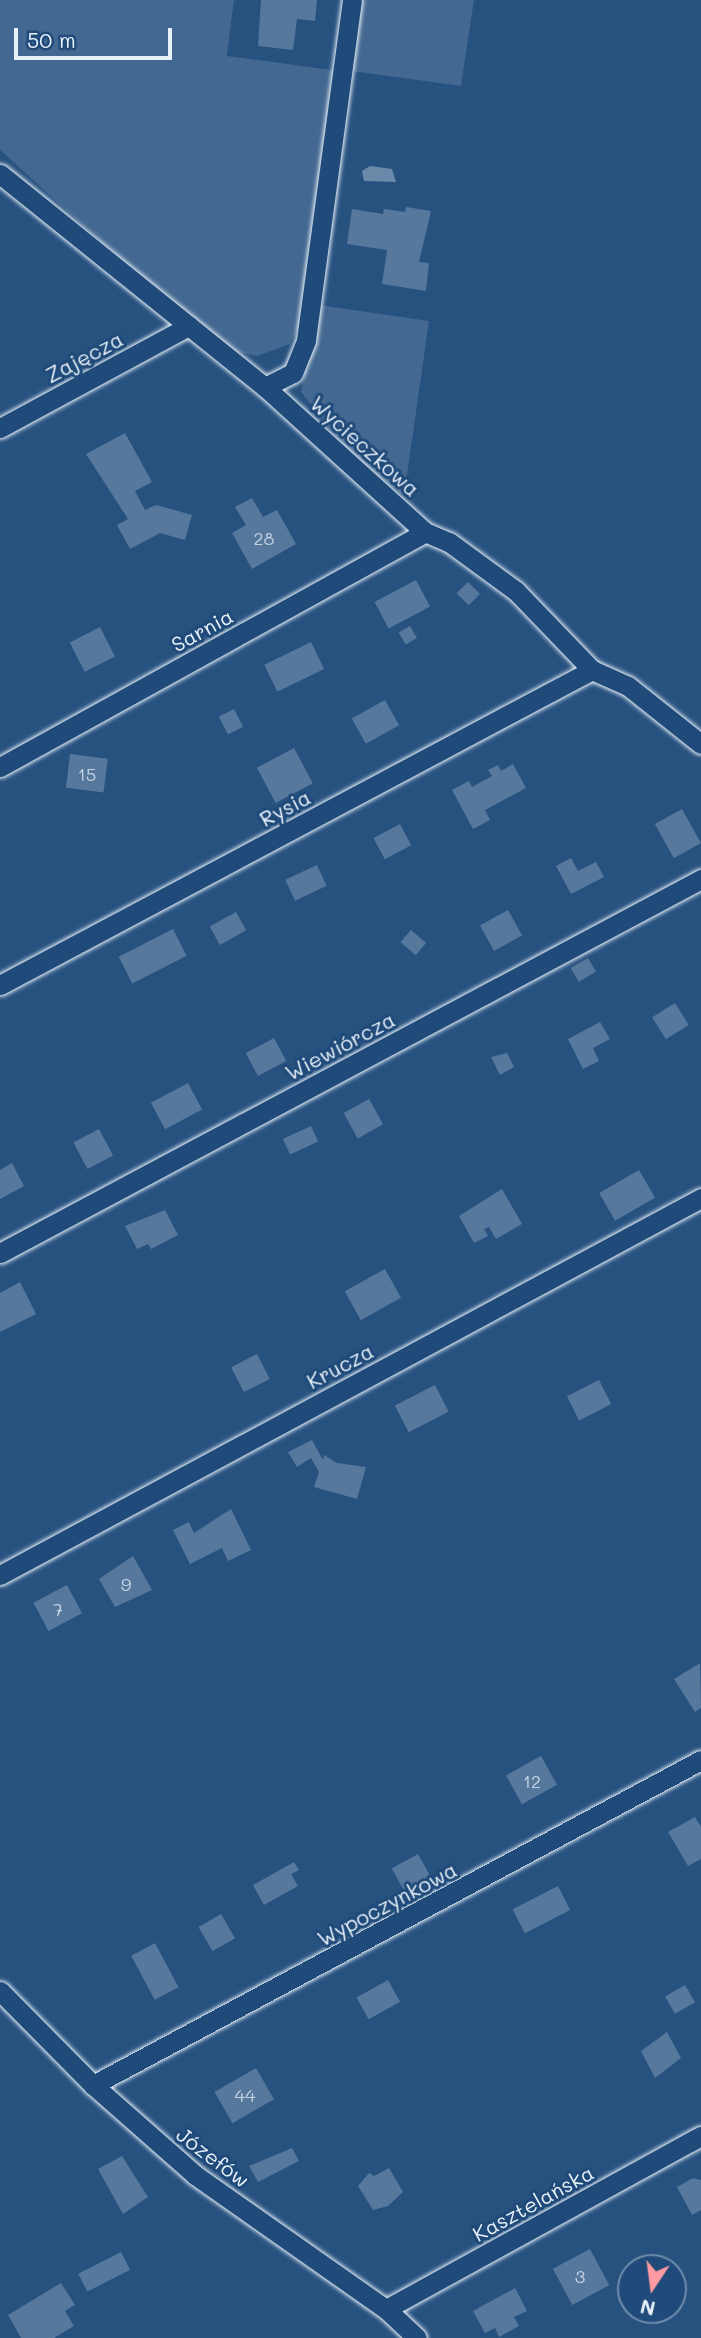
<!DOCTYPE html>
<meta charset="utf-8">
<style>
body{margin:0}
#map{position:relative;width:701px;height:2338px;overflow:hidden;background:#27517f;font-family:Mali,sans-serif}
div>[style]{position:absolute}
.green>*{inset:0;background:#436891}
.water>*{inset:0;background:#6b8aaa}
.building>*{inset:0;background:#57789d;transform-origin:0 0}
.roads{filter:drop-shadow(0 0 2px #e8f1f8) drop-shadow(0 0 2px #e8f1f8)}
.street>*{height:19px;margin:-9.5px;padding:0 9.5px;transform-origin:9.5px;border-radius:9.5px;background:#1f4a7a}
span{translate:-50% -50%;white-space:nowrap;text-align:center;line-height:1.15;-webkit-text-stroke:6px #1f4a7a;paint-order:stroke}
.number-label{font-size:18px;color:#c4d3e1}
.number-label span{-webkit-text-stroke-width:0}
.street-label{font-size:21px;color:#e8f1f8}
.north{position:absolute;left:617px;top:2254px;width:70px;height:70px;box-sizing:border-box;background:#1f4a7a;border:2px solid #6f8dac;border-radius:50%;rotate:193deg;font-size:19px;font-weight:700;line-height:28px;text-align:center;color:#e8f1f8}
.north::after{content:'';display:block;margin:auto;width:24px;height:32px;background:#ff9aa2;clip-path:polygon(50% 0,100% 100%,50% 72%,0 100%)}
.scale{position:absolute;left:14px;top:28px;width:158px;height:32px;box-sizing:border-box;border:4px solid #e8f1f8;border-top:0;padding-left:9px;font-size:21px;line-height:24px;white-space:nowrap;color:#e8f1f8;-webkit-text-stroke:5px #1f4a7a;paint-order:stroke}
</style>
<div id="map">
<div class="green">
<i style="clip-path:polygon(0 0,234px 0,227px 56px,339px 71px,301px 323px,290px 344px,257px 356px,237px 352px,187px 319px,0 150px)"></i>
<i style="clip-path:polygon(361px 0,474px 0,461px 86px,352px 71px)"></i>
<i style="clip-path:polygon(319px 305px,429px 321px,404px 496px,350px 453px,301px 392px)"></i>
</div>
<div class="water">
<i style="clip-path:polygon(370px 166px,392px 169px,396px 182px,364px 181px,362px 171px)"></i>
</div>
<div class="building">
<i style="clip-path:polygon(261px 0,317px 0,315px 21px,297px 19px,293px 50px,258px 46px)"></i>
<i style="clip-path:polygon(406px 207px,431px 211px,419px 262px,429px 263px,426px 291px,382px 284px,387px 250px,347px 244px,352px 209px,383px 214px,384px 209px,405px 212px)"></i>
<i style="clip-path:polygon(125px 433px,152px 482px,135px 491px,145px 510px,156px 505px,192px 515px,185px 540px,160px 533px,130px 549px,117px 525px,128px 519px,86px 454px)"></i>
<i style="clip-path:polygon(252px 498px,263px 517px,277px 510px,296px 544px,252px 569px,232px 533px,246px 525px,235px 507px)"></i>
<i style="left:416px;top:580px;width:30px;height:47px;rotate:62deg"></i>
<i style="left:468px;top:582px;width:17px;height:16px;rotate:45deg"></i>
<i style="left:410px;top:626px;width:14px;height:13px;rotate:60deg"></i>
<i style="left:100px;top:627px;width:33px;height:34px;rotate:63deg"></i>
<i style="left:311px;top:642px;width:30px;height:52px;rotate:64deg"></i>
<i style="left:385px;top:700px;width:29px;height:38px;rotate:61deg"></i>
<i style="left:234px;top:709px;width:20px;height:17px;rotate:63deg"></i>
<i style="left:294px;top:748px;width:40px;height:42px;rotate:62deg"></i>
<i style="left:70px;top:754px;width:38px;height:34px;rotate:7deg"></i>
<i style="clip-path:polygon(513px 764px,526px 788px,485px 810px,490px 820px,473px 829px,452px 790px,469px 781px,472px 787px,492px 776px,488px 770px,498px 765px,501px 771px)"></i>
<i style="left:682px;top:809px;width:39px;height:31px;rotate:61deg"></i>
<i style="left:400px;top:824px;width:24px;height:30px;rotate:62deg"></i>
<i style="clip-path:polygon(571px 858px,578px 871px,596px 862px,604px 877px,571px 894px,556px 866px)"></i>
<i style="left:317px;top:865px;width:23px;height:35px;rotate:65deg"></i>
<i style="left:508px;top:910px;width:29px;height:32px;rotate:61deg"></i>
<i style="left:236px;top:912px;width:21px;height:30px;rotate:61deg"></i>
<i style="left:173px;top:929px;width:30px;height:61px;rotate:63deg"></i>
<i style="left:411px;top:930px;width:20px;height:16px;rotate:41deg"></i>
<i style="left:588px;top:958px;width:16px;height:20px;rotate:60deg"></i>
<i style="left:675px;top:1003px;width:26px;height:27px;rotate:58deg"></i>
<i style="clip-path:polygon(600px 1022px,610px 1039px,593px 1048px,599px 1061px,583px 1069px,568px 1039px)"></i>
<i style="left:274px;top:1038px;width:26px;height:32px;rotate:62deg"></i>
<i style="clip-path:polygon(507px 1053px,514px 1067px,500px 1075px,491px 1057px)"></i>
<i style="left:188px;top:1083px;width:30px;height:42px;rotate:62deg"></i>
<i style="left:369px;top:1099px;width:29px;height:29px;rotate:61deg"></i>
<i style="left:311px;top:1126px;width:17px;height:31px;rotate:65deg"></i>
<i style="left:99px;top:1129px;width:30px;height:29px;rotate:62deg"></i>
<i style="clip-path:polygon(12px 1163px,24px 1186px,0 1199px,0 1170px)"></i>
<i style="left:639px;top:1170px;width:32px;height:46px;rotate:60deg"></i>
<i style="clip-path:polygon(502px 1189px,522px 1224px,496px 1239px,489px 1227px,484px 1229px,488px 1236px,474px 1243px,459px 1216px)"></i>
<i style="clip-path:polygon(165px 1210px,178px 1235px,151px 1249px,148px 1244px,137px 1249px,125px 1226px)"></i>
<i style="left:385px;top:1269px;width:33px;height:46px;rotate:61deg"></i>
<i style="clip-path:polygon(20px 1282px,36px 1314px,0 1332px,0 1293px)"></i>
<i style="left:257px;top:1354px;width:28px;height:29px;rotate:63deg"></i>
<i style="left:599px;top:1380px;width:27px;height:36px;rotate:63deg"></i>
<i style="left:435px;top:1385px;width:30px;height:45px;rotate:63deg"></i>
<i style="clip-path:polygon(312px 1440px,323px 1460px,324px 1455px,337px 1463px,366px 1467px,357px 1499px,314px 1487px,319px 1472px,311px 1458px,297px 1467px,288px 1452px)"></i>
<i style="clip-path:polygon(231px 1509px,251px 1550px,228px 1561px,222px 1548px,190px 1564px,173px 1530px,189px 1522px,194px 1533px)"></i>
<i style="clip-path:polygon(133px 1556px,152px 1590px,115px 1607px,99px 1579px)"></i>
<i style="left:67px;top:1585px;width:32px;height:38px;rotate:62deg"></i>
<i style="clip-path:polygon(700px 1663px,701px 1708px,695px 1712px,674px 1679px)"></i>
<i style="left:541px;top:1756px;width:33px;height:40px;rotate:61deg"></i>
<i style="clip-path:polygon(695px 1817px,701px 1827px,701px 1859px,688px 1866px,668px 1832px)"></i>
<i style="left:418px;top:1854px;width:31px;height:30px;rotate:61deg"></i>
<i style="clip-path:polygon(294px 1862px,299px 1870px,291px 1874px,298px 1886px,264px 1905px,253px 1885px)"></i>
<i style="left:558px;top:1886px;width:27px;height:51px;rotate:63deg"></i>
<i style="left:221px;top:1914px;width:28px;height:26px;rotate:60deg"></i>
<i style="left:155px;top:1943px;width:50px;height:27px;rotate:62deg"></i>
<i style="left:388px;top:1980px;width:25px;height:36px;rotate:61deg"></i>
<i style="left:685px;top:1985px;width:20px;height:23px;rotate:60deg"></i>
<i style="clip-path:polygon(667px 2032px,681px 2058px,655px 2078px,641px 2051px)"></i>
<i style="left:256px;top:2068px;width:36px;height:48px;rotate:60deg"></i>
<i style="clip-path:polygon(292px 2148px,299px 2161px,258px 2182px,249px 2166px)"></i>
<i style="clip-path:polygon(122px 2156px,148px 2197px,123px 2214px,98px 2169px)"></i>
<i style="clip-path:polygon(389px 2168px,403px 2192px,388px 2206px,373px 2210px,358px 2186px,369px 2173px,374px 2176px)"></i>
<i style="clip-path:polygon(693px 2178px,701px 2180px,701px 2210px,692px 2215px,677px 2187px)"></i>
<i style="left:590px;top:2249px;width:41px;height:42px;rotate:62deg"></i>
<i style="left:121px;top:2252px;width:20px;height:48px;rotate:63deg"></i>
<i style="clip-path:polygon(61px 2283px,75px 2305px,65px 2311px,74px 2326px,54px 2338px,21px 2338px,8px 2315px)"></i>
<i style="clip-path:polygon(515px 2288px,527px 2311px,514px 2317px,519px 2326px,499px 2337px,495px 2328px,485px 2333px,473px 2311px)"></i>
</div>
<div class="roads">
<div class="street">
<i style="left:0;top:174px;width:340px;rotate:38.8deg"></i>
<i style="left:265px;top:387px;width:216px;rotate:42.2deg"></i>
<i style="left:425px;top:532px;width:26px;rotate:23deg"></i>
<i style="left:449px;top:542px;width:83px;rotate:36.2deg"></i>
<i style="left:516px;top:591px;width:110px;rotate:46.1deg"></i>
<i style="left:592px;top:670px;width:39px;rotate:24deg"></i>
<i style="left:628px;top:686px;width:93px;rotate:38.5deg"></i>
<i style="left:265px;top:387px;width:31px;rotate:-27deg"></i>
<i style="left:293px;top:373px;width:35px;rotate:-68deg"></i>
<i style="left:306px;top:340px;width:343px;rotate:-82.3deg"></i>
<i style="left:0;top:428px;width:215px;rotate:-28.4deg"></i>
<i style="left:0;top:767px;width:486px;rotate:-28.9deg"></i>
<i style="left:0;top:985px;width:671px;rotate:-28.02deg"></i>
<i style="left:0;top:1253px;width:795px;rotate:-28.08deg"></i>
<i style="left:0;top:1575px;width:796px;rotate:-28.27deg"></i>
<i style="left:0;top:1991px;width:132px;rotate:45.3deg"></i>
<i style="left:93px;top:2085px;width:136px;rotate:41.4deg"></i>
<i style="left:195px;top:2175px;width:233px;rotate:35.1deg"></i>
<i style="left:386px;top:2309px;width:42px;rotate:43.1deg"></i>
<i style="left:93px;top:2085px;width:689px;rotate:-28.13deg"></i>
<i style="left:386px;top:2309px;width:359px;rotate:-28.8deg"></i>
</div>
</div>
<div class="number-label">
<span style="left:264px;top:538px">28</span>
<span style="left:87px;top:774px">15</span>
<span style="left:126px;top:1584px">9</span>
<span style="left:58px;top:1609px">7</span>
<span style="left:532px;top:1781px">12</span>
<span style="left:245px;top:2095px">44</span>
<span style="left:580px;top:2276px">3</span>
</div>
<div class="street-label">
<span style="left:84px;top:357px;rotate:-28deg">Zajęcza</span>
<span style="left:365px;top:446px;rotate:42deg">Wycieczkowa</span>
<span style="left:202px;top:630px;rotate:-29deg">Sarnia</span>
<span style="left:285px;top:808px;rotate:-28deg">Rysia</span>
<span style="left:340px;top:1046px;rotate:-28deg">Wiewiórcza</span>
<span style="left:340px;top:1366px;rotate:-28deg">Krucza</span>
<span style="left:387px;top:1904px;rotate:-28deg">Wypoczynkowa</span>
<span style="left:213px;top:2157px;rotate:37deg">Józefów</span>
<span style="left:533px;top:2203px;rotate:-29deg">Kasztelańska</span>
</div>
<div class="north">N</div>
<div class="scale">50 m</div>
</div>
